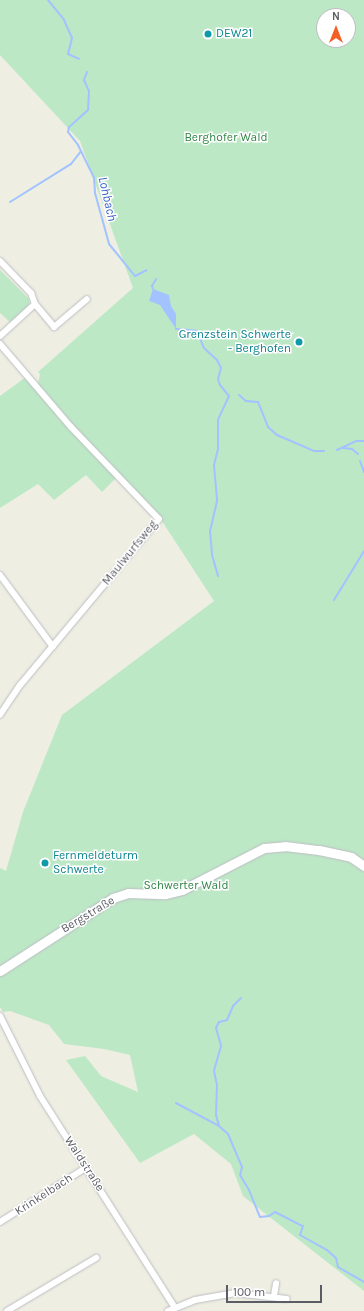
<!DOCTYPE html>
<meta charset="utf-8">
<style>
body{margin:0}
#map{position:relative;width:364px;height:1311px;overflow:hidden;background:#eeeee2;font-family:Karla,sans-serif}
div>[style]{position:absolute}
.green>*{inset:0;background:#bde8c6}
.water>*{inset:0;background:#a2c3ff}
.stream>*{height:2px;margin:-1px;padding:0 1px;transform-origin:1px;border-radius:1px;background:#a2c3ff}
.roads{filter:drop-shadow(0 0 1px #bdbec4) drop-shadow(0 0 1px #bdbec4)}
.minor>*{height:6px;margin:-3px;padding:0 3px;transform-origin:3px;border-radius:3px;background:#fff}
.secondary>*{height:9px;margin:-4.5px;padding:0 4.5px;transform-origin:4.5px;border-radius:4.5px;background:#fff}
.dots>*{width:11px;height:11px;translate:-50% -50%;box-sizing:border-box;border:2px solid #fff;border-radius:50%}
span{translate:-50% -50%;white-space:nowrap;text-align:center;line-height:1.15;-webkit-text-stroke:3px #fff;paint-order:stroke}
.culture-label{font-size:12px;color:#0d838f}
.left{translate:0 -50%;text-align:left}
.right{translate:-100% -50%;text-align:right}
.park-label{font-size:12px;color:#308646}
.street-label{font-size:12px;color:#5b5d64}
.water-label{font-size:13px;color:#3d64c9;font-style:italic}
.north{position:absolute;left:316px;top:8px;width:40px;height:40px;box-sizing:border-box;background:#fff;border:1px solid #bdbec1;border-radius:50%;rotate:0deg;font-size:11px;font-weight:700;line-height:16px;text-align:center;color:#5b5d64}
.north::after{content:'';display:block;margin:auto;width:14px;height:18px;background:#f35f24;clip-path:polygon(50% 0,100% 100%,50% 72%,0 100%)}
.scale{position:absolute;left:226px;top:1285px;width:96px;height:18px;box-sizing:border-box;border:2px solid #5b5d64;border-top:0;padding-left:5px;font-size:12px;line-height:14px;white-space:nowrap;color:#5b5d64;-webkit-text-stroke:3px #fff;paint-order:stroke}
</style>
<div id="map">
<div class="green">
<i style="clip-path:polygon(evenodd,0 0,364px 0,364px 1291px,243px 1196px,231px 1164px,194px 1134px,140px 1163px,66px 1060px,85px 1056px,101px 1076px,138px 1092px,130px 1055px,104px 1049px,64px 1044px,49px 1025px,10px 1011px,3px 1012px,0 1007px,0 868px,6px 871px,23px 812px,62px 715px,214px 601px,158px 515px,73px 425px,38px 384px,40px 374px,38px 372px,133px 288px,80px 141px,0 55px,0 0,324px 16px,348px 16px,348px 40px,324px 40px,324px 16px)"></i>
<i style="clip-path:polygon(0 270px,29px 299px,29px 305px,11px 323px,0 313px)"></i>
<i style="clip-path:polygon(26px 377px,118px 476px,102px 492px,86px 475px,54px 500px,38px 484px,0 508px,0 396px)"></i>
</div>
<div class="water">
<i style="clip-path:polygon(153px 289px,169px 295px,171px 306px,176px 314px,176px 329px,160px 305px,149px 301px)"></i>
</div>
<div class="stream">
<i style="left:48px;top:0;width:26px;rotate:51deg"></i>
<i style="left:64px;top:20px;width:20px;rotate:66deg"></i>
<i style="left:72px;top:38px;width:16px;rotate:104deg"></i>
<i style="left:68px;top:54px;width:12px;rotate:24deg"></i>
<i style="left:87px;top:72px;width:9px;rotate:111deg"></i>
<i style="left:84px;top:80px;width:12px;rotate:66deg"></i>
<i style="left:89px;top:91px;width:19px;rotate:93deg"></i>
<i style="left:88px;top:110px;width:25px;rotate:138deg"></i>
<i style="left:69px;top:127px;width:5px;rotate:101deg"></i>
<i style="left:68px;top:132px;width:16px;rotate:52deg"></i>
<i style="left:78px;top:145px;width:37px;rotate:64deg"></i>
<i style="left:94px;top:178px;width:15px;rotate:86deg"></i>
<i style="left:95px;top:193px;width:53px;rotate:74.6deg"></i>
<i style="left:109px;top:244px;width:41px;rotate:50.9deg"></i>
<i style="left:135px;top:276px;width:13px;rotate:-27deg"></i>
<i style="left:10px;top:202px;width:72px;rotate:-31.9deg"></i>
<i style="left:71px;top:164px;width:16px;rotate:-52deg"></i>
<i style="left:153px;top:289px;width:3px;rotate:-108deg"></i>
<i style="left:152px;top:286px;width:8px;rotate:-60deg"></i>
<i style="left:176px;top:329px;width:21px;rotate:5deg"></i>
<i style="left:197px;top:331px;width:18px;rotate:68deg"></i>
<i style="left:204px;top:348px;width:18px;rotate:43deg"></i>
<i style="left:217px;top:360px;width:9px;rotate:63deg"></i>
<i style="left:221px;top:368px;width:11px;rotate:105deg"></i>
<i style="left:218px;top:379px;width:6px;rotate:72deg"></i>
<i style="left:220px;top:385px;width:14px;rotate:51deg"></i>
<i style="left:229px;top:396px;width:26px;rotate:115deg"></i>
<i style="left:218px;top:420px;width:29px;rotate:90deg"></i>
<i style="left:218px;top:449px;width:16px;rotate:104deg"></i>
<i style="left:214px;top:465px;width:36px;rotate:85deg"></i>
<i style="left:217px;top:501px;width:31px;rotate:103deg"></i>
<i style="left:210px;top:531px;width:24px;rotate:85deg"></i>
<i style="left:212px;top:555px;width:22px;rotate:74deg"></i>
<i style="left:239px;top:395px;width:9px;rotate:41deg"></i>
<i style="left:246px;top:401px;width:12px;rotate:5deg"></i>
<i style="left:258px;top:402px;width:27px;rotate:68deg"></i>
<i style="left:268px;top:427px;width:12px;rotate:42deg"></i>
<i style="left:277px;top:435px;width:40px;rotate:23.4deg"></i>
<i style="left:314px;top:451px;width:10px"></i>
<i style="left:343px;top:448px;width:9px;rotate:6deg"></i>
<i style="left:352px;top:449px;width:8px;rotate:40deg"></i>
<i style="left:337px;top:450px;width:21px;rotate:-25deg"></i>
<i style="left:356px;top:441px;width:8px"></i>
<i style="left:360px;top:461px;width:12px;rotate:70deg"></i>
<i style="left:334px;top:600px;width:57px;rotate:-58.5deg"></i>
<i style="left:241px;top:998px;width:11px;rotate:135deg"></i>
<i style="left:233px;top:1006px;width:15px;rotate:113deg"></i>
<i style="left:227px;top:1020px;width:8px;rotate:166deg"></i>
<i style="left:219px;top:1022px;width:7px;rotate:117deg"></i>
<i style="left:216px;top:1028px;width:19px;rotate:74deg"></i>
<i style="left:221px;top:1046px;width:26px;rotate:106deg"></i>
<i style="left:214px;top:1071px;width:14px;rotate:78deg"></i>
<i style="left:217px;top:1085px;width:30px;rotate:92deg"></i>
<i style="left:216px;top:1115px;width:11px;rotate:75deg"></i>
<i style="left:219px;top:1126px;width:12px;rotate:42deg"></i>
<i style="left:228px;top:1134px;width:36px;rotate:67deg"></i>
<i style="left:242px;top:1167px;width:8px;rotate:104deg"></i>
<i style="left:240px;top:1175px;width:17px;rotate:59deg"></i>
<i style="left:249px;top:1190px;width:29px;rotate:68deg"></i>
<i style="left:260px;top:1217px;width:9px;rotate:-6deg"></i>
<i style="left:269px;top:1216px;width:7px;rotate:-34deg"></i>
<i style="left:275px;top:1212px;width:31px;rotate:27deg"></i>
<i style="left:303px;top:1226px;width:9px;rotate:108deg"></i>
<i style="left:300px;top:1235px;width:31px;rotate:29deg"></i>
<i style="left:327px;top:1250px;width:12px;rotate:42deg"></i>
<i style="left:336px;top:1258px;width:9px;rotate:77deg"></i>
<i style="left:338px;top:1267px;width:30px;rotate:30deg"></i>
<i style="left:176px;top:1103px;width:49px;rotate:28.1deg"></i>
</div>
<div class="roads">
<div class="minor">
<i style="left:0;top:261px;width:45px;rotate:45.9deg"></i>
<i style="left:31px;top:293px;width:12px;rotate:70deg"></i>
<i style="left:35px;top:304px;width:30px;rotate:50deg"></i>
<i style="left:54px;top:327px;width:43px;rotate:-40.3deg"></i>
<i style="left:0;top:336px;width:47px;rotate:-42.4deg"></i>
<i style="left:0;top:344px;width:109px;rotate:49.5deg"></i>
<i style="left:71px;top:427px;width:127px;rotate:46.3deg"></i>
<i style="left:159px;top:519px;width:217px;rotate:129.9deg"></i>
<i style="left:20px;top:685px;width:36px;rotate:124deg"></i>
<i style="left:0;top:575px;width:89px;rotate:53.6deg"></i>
<i style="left:0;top:1016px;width:89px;rotate:63.4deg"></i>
<i style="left:40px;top:1096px;width:251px;rotate:57.5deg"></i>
<i style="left:0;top:1222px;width:103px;rotate:-32.3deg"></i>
<i style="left:274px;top:1296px;width:13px;rotate:-81deg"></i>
<i style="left:7px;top:1311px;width:104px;rotate:-30.8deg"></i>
<i style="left:168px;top:1311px;width:29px;rotate:-22deg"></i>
<i style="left:195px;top:1300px;width:41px;rotate:-9.9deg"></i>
<i style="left:235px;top:1293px;width:52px;rotate:6.6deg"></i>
</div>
<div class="secondary">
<i style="left:0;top:971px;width:135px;rotate:-32.9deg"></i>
<i style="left:113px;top:898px;width:16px;rotate:-18deg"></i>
<i style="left:128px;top:893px;width:37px;rotate:2deg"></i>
<i style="left:165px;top:894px;width:17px;rotate:-13deg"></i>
<i style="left:182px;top:890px;width:92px;rotate:-27.1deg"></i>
<i style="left:264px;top:848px;width:21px;rotate:-5deg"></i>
<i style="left:285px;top:846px;width:34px;rotate:7deg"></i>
<i style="left:319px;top:850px;width:33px;rotate:12deg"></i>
<i style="left:351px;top:857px;width:16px;rotate:35deg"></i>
</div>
</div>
<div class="dots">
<i style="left:208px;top:34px;background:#0f9aa8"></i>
<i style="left:299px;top:342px;background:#0f9aa8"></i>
<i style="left:45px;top:863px;background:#0f9aa8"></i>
</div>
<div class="culture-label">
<span class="left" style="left:216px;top:34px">DEW21</span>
<span class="right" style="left:291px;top:342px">Grenzstein Schwerte<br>- Berghofen</span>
<span class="left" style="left:53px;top:863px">Fernmeldeturm<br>Schwerte</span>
</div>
<div class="park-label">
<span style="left:226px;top:138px">Berghofer Wald</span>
<span style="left:186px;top:886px">Schwerter Wald</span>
</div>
<div class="street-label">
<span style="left:130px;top:553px;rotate:-51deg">Maulwurfsweg</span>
<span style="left:88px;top:915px;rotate:-31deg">Bergstraße</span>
<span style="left:84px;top:1164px;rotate:57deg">Waldstraße</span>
<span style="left:44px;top:1195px;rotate:-33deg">Krinkelbach</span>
</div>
<div class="water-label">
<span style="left:107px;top:199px;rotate:77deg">Lohbach</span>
</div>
<div class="north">N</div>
<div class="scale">100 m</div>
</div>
